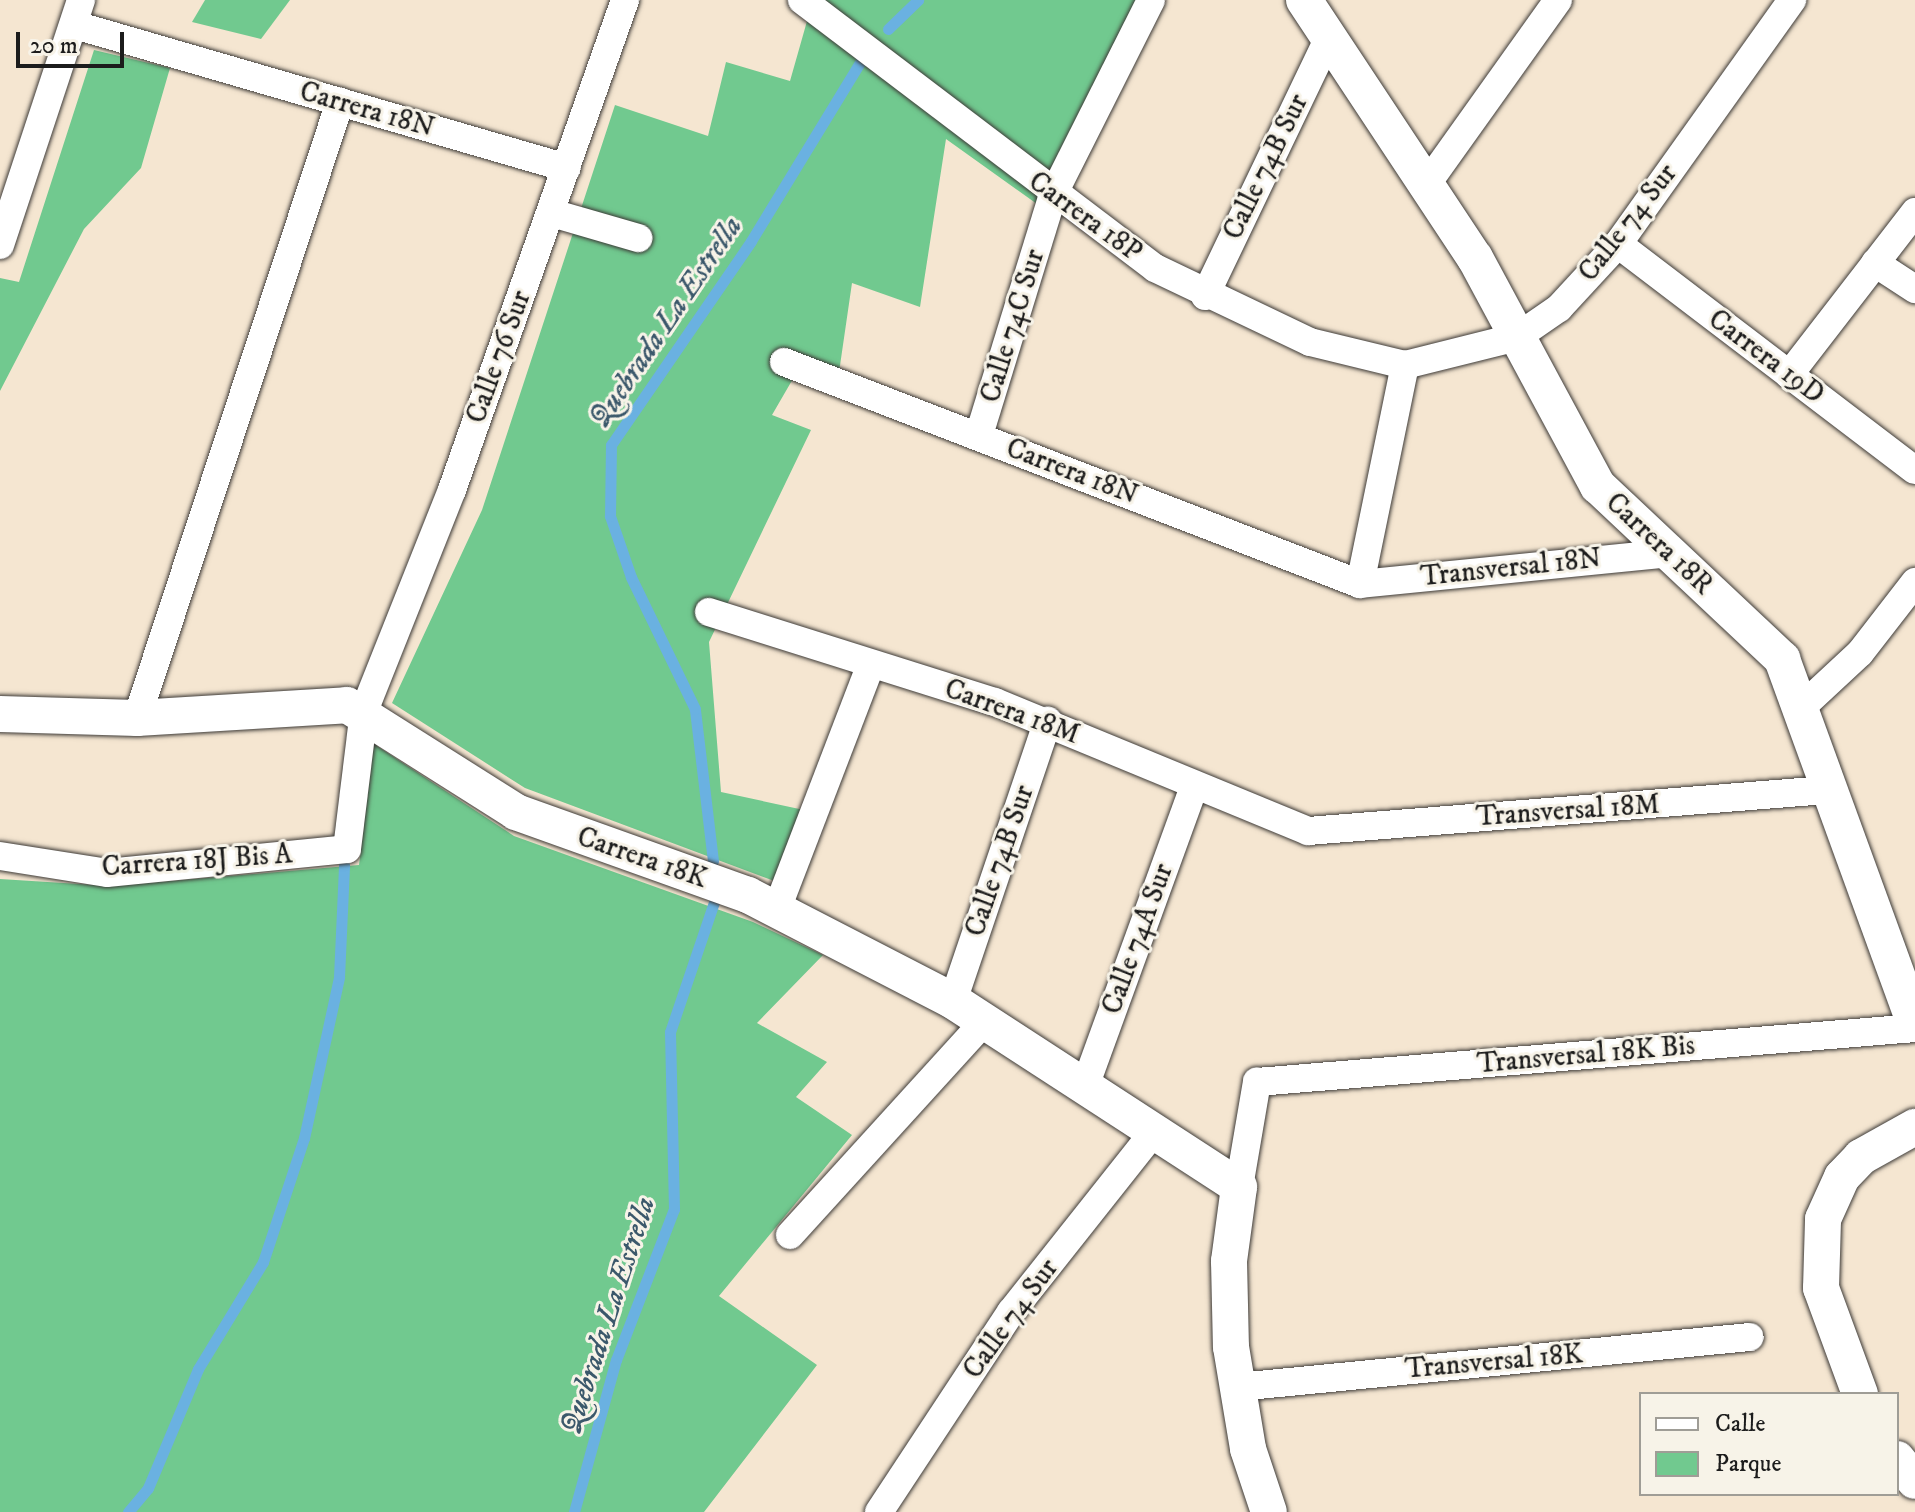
<!DOCTYPE html>
<style>
body{margin:0}
#map{position:relative;width:1915px;height:1512px;overflow:hidden;background:#f5e6d1;font-family:"IM FELL DW Pica",serif}
div>[style]{position:absolute}
.green>*{inset:0;background:#71c98f}
.stream>*{height:11px;margin:-5.5px;padding:0 5.5px;transform-origin:5.5px;border-radius:5.5px;background:#6ab1e1}
.roads{filter:drop-shadow(0 0 2px #3d3a37) drop-shadow(0 0 2px #3d3a37)}
.minor>*{height:28px;margin:-14px;padding:0 14px;transform-origin:14px;border-radius:14px;background:#fff}
.tertiary>*{height:36px;margin:-18px;padding:0 18px;transform-origin:18px;border-radius:18px;background:#fff}
span{translate:-50% -50%;white-space:nowrap;text-align:center;line-height:1.15;-webkit-text-stroke:6px #f7f3e8;paint-order:stroke}
.street-label{font-size:28px;color:#1c1c1c}
.water-label{font-size:30px;color:#3b586b;font-style:italic}
.legend{position:absolute;left:1639px;top:1392px;width:260px;height:104px;box-sizing:border-box;background:#f7f3e8;border:2px solid #9f9d96;margin:0;padding:10px 14px;list-style:none;font-size:24px;color:#1c1c1c}
.legend li{display:flex;align-items:center;gap:16px;height:40px}
.legend b{width:40px;border:2px solid #9f9d96}
.scale{position:absolute;left:16px;top:32px;width:108px;height:36px;box-sizing:border-box;border:4px solid #1c1c1c;border-top:0;padding-left:10px;font-size:24px;line-height:28px;white-space:nowrap;color:#1c1c1c;-webkit-text-stroke:6px #f7f3e8;paint-order:stroke}
</style>
<div id="map">
<div class="green">
<i style="clip-path:polygon(205px 0,290px 0,261px 39px,192px 22px)"></i>
<i style="clip-path:polygon(813px 0,1138px 0,1037px 204px,946px 139px,920px 307px,852px 283px,836px 393px,794px 377px,772px 415px,811px 430px,709px 642px,721px 792px,804px 810px,777px 882px,525px 788px,392px 703px,482px 510px,615px 105px,708px 136px,726px 62px,790px 81px)"></i>
<i style="clip-path:polygon(94px 50px,170px 68px,141px 168px,84px 229px,0 391px,0 278px,19px 282px)"></i>
<i style="clip-path:polygon(374px 744px,514px 836px,753px 922px,823px 955px,757px 1023px,827px 1062px,796px 1097px,852px 1135px,719px 1296px,817px 1365px,704px 1512px,0 1512px,0 879px,111px 886px,359px 865px)"></i>
</div>
<div class="stream">
<i style="left:888px;top:29px;width:42px;rotate:-44deg"></i>
<i style="left:713px;top:861px;width:153px;rotate:-96.8deg"></i>
<i style="left:695px;top:709px;width:147px;rotate:-115.9deg"></i>
<i style="left:631px;top:577px;width:65px;rotate:-109deg"></i>
<i style="left:610px;top:516px;width:71px;rotate:-89.2deg"></i>
<i style="left:611px;top:445px;width:247px;rotate:-55.5deg"></i>
<i style="left:751px;top:241px;width:213px;rotate:-58.6deg"></i>
<i style="left:128px;top:1512px;width:31px;rotate:-50deg"></i>
<i style="left:148px;top:1488px;width:129px;rotate:-67.2deg"></i>
<i style="left:198px;top:1369px;width:125px;rotate:-58.7deg"></i>
<i style="left:263px;top:1262px;width:131px;rotate:-71.7deg"></i>
<i style="left:304px;top:1138px;width:165px;rotate:-77.7deg"></i>
<i style="left:339px;top:977px;width:112px;rotate:-87.4deg"></i>
<i style="left:574px;top:1512px;width:158px;rotate:-74.6deg"></i>
<i style="left:616px;top:1360px;width:162px;rotate:-69deg"></i>
<i style="left:674px;top:1209px;width:177px;rotate:-91.3deg"></i>
<i style="left:670px;top:1032px;width:140px;rotate:-71.3deg"></i>
</div>
<div class="roads">
<div class="minor">
<i style="left:802px;top:0;width:443px;rotate:37.2deg"></i>
<i style="left:1155px;top:268px;width:172px;rotate:25.5deg"></i>
<i style="left:1310px;top:342px;width:98px;rotate:13.6deg"></i>
<i style="left:1405px;top:365px;width:115px;rotate:-14deg"></i>
<i style="left:1517px;top:337px;width:51px;rotate:-34.6deg"></i>
<i style="left:1559px;top:308px;width:87px;rotate:-47.3deg"></i>
<i style="left:1618px;top:244px;width:300px;rotate:-54.5deg"></i>
<i style="left:75px;top:25px;width:512px;rotate:16.21deg"></i>
<i style="left:1429px;top:181px;width:222px;rotate:-54.5deg"></i>
<i style="left:552px;top:213px;width:90px;rotate:16.2deg"></i>
<i style="left:1618px;top:244px;width:373px;rotate:37.3deg"></i>
<i style="left:0;top:245px;width:258px;rotate:-71.7deg"></i>
<i style="left:1875px;top:263px;width:48px;rotate:33deg"></i>
<i style="left:1205px;top:296px;width:285px;rotate:-64.4deg"></i>
<i style="left:784px;top:362px;width:617px;rotate:21.08deg"></i>
<i style="left:1360px;top:584px;width:303px;rotate:-5.7deg"></i>
<i style="left:1789px;top:375px;width:206px;rotate:-52.3deg"></i>
<i style="left:979px;top:435px;width:249px;rotate:-72.9deg"></i>
<i style="left:1052px;top:197px;width:220px;rotate:-63.3deg"></i>
<i style="left:1360px;top:584px;width:224px;rotate:-78.4deg"></i>
<i style="left:709px;top:612px;width:300px;rotate:17.5deg"></i>
<i style="left:995px;top:702px;width:339px;rotate:22.4deg"></i>
<i style="left:1308px;top:831px;width:521px;rotate:-4.52deg"></i>
<i style="left:1804px;top:705px;width:76px;rotate:-42.9deg"></i>
<i style="left:1860px;top:653px;width:90px;rotate:-52.2deg"></i>
<i style="left:137px;top:718px;width:649px;rotate:-71.76deg"></i>
<i style="left:0;top:856px;width:108px;rotate:9deg"></i>
<i style="left:107px;top:873px;width:241px;rotate:-5.7deg"></i>
<i style="left:347px;top:849px;width:139px;rotate:-83deg"></i>
<i style="left:364px;top:711px;width:238px;rotate:-68.3deg"></i>
<i style="left:452px;top:490px;width:520px;rotate:-70.55deg"></i>
<i style="left:777px;top:909px;width:262px;rotate:-69deg"></i>
<i style="left:953px;top:1001px;width:296px;rotate:-71.3deg"></i>
<i style="left:1084px;top:1089px;width:319px;rotate:-70deg"></i>
<i style="left:1239px;top:1187px;width:107px;rotate:-80.3deg"></i>
<i style="left:1257px;top:1082px;width:660px;rotate:-4.69deg"></i>
<i style="left:790px;top:1235px;width:288px;rotate:-47.7deg"></i>
<i style="left:1238px;top:1387px;width:514px;rotate:-5.58deg"></i>
<i style="left:879px;top:1512px;width:240px;rotate:-56.6deg"></i>
<i style="left:1011px;top:1312px;width:228px;rotate:-51.6deg"></i>
</div>
<div class="tertiary">
<i style="left:1304px;top:0;width:310px;rotate:56.5deg"></i>
<i style="left:1475px;top:258px;width:259px;rotate:61.7deg"></i>
<i style="left:1598px;top:486px;width:253px;rotate:43.2deg"></i>
<i style="left:1782px;top:659px;width:388px;rotate:70deg"></i>
<i style="left:0;top:714px;width:137px;rotate:1.7deg"></i>
<i style="left:137px;top:718px;width:210px;rotate:-3.5deg"></i>
<i style="left:347px;top:705px;width:200px;rotate:32.3deg"></i>
<i style="left:516px;top:812px;width:246px;rotate:19.7deg"></i>
<i style="left:748px;top:895px;width:231px;rotate:27.3deg"></i>
<i style="left:953px;top:1001px;width:341px;rotate:33deg"></i>
<i style="left:1239px;top:1187px;width:75px;rotate:97.7deg"></i>
<i style="left:1229px;top:1261px;width:86px;rotate:88.7deg"></i>
<i style="left:1231px;top:1347px;width:103px;rotate:80.5deg"></i>
<i style="left:1248px;top:1449px;width:66px;rotate:71.6deg"></i>
<i style="left:1860px;top:1394px;width:113px;rotate:-110.2deg"></i>
<i style="left:1821px;top:1288px;width:69px;rotate:-88.3deg"></i>
<i style="left:1823px;top:1219px;width:46px;rotate:-65.7deg"></i>
<i style="left:1842px;top:1177px;width:28px;rotate:-46deg"></i>
<i style="left:1861px;top:1157px;width:62px;rotate:-29.1deg"></i>
<i style="left:1897px;top:1459px;width:28px;rotate:51deg"></i>
</div>
</div>
<div class="street-label">
<span style="left:367px;top:110px;rotate:16deg">Carrera 18N</span>
<span style="left:1266px;top:167px;rotate:-64deg">Calle 74B Sur</span>
<span style="left:1085px;top:217px;rotate:36deg">Carrera 18P</span>
<span style="left:1628px;top:223px;rotate:-52deg">Calle 74 Sur</span>
<span style="left:1013px;top:326px;rotate:-73deg">Calle 74C Sur</span>
<span style="left:499px;top:357px;rotate:-70deg">Calle 76 Sur</span>
<span style="left:1766px;top:357px;rotate:37deg">Carrera 19D</span>
<span style="left:1072px;top:472px;rotate:21deg">Carrera 18N</span>
<span style="left:1659px;top:544px;rotate:43deg">Carrera 18R</span>
<span style="left:1511px;top:568px;rotate:-6deg">Transversal 18N</span>
<span style="left:1012px;top:712px;rotate:20deg">Carrera 18M</span>
<span style="left:1568px;top:811px;rotate:-4deg">Transversal 18M</span>
<span style="left:642px;top:858px;rotate:19deg">Carrera 18K</span>
<span style="left:197px;top:861px;rotate:-4deg">Carrera 18J Bis A</span>
<span style="left:1000px;top:861px;rotate:-71deg">Calle 74B Sur</span>
<span style="left:1138px;top:939px;rotate:-70deg">Calle 74A Sur</span>
<span style="left:1586px;top:1055px;rotate:-5deg">Transversal 18K Bis</span>
<span style="left:1011px;top:1319px;rotate:-54deg">Calle 74 Sur</span>
<span style="left:1494px;top:1362px;rotate:-5deg">Transversal 18K</span>
</div>
<div class="water-label">
<span style="left:667px;top:323px;rotate:-56deg">Quebrada La Estrella</span>
<span style="left:609px;top:1316px;rotate:-72deg">Quebrada La Estrella</span>
</div>
<ul class="legend">
<li><b style="height:10px;background:#fff"></b>Calle</li>
<li><b style="height:22px;background:#71c98f"></b>Parque</li>
</ul>
<div class="scale">20 m</div>
</div>
